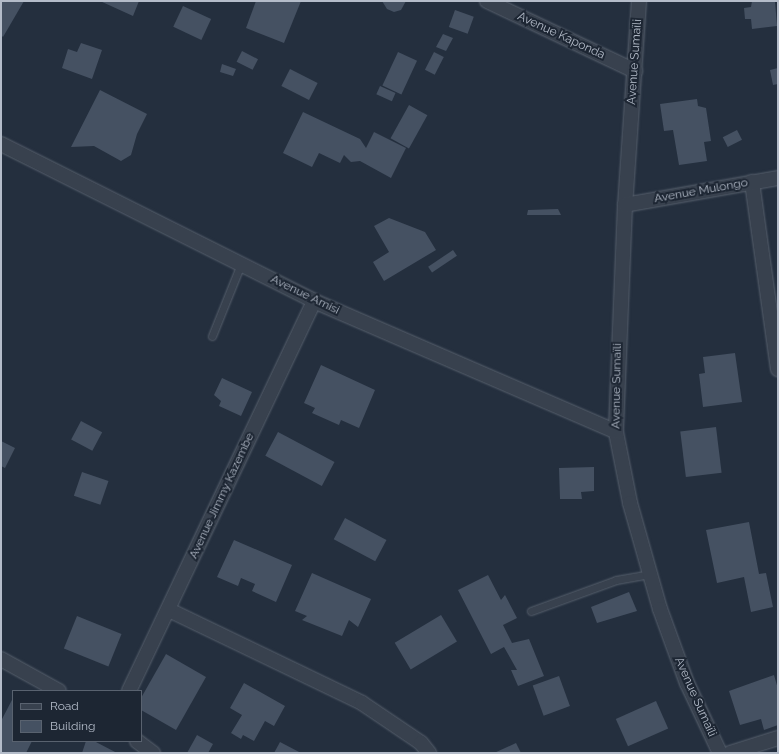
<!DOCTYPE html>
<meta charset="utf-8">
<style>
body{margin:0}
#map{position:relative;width:779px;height:754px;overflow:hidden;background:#242f3e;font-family:Raleway,sans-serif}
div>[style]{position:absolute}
.building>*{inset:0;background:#455162;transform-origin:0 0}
.roads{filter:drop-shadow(0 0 1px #565f6c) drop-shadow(0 0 1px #565f6c)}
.lane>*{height:7px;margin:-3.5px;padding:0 3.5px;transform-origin:3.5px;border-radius:3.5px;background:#38414e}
.street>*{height:14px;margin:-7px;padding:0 7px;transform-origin:7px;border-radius:7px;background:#38414e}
span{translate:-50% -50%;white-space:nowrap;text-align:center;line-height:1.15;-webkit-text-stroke:4px #1d2633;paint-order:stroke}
.street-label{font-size:12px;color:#b4bcc9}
.frame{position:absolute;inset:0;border:2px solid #b4bcc9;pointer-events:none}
.legend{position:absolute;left:12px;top:690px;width:130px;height:52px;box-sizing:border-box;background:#1d2633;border:1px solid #59626f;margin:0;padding:5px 7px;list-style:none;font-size:12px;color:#b4bcc9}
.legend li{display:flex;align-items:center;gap:8px;height:20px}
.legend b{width:20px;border:1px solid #59626f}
</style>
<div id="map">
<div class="building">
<i style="clip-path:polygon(1px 1px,24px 1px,3px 37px,1px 35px)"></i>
<i style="clip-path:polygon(100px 1px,139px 1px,133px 16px)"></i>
<i style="clip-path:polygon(256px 1px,301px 1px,284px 43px,246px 28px)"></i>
<i style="clip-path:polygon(382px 1px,406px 1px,401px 10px,394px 12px,387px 9px)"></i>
<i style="clip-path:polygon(752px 1px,775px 1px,777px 26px,752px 29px,751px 19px,745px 19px,744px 8px,751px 7px)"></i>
<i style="left:183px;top:6px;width:31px;height:23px;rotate:25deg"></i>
<i style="left:455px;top:10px;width:20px;height:18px;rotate:20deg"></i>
<i style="clip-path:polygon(443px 34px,453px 38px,446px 51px,436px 47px)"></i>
<i style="clip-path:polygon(81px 43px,102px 50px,92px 79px,62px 68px,68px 49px,77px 52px)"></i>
<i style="left:242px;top:51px;width:18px;height:12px;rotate:27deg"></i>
<i style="left:398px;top:52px;width:21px;height:37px;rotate:25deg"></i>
<i style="left:434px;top:52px;width:11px;height:20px;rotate:27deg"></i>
<i style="clip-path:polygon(222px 64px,236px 69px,233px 76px,220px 72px)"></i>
<i style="clip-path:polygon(778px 68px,778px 84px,773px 85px,770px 70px)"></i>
<i style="left:290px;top:69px;width:31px;height:19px;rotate:27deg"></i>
<i style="left:380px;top:86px;width:17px;height:9px;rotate:24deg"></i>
<i style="clip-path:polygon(100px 90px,147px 114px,137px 134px,131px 155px,121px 161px,94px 146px,71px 147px)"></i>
<i style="clip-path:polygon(697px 99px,698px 106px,706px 108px,711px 141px,704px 142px,707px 161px,679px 165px,673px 130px,664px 131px,660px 104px)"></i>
<i style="left:409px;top:105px;width:21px;height:38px;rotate:29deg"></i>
<i style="clip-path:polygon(303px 112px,360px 139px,366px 148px,374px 132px,406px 148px,391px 178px,360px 161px,351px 162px,344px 155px,340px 163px,319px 153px,312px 167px,283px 153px)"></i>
<i style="left:737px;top:130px;width:11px;height:16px;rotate:63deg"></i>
<i style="clip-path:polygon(558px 209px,561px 215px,527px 215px,528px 210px)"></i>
<i style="clip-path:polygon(389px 218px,425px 232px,436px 250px,384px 281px,373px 262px,389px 252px,374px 226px)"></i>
<i style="left:453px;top:250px;width:7px;height:30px;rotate:56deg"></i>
<i style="clip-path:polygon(735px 353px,742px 402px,703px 407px,699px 374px,705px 373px,703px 357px)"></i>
<i style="clip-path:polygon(321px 365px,375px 390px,359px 428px,341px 420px,339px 425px,312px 413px,315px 408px,304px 403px)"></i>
<i style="clip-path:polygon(222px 378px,252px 392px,241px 416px,219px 406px,221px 401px,214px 395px)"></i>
<i style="left:81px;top:421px;width:24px;height:21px;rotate:28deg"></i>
<i style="left:716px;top:427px;width:46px;height:36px;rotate:83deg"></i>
<i style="left:278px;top:432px;width:64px;height:27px;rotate:28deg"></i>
<i style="clip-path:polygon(1px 441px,15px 448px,5px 468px,1px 466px)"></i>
<i style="clip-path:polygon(594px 467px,594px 491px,581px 492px,582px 499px,560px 499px,559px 468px)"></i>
<i style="left:82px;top:472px;width:28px;height:25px;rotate:19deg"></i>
<i style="left:345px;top:518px;width:47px;height:24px;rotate:28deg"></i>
<i style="clip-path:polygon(749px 522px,759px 574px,766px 573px,773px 607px,751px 612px,744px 577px,717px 583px,706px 530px)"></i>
<i style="clip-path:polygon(234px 540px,292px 565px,276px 602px,252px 591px,255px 584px,241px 578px,238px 586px,217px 577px)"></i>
<i style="clip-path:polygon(312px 573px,371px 599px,358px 627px,349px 620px,342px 636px,302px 620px,307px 616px,295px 611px)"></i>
<i style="clip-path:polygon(488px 575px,501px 600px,505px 595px,517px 618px,503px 625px,512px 643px,529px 639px,544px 676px,518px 686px,511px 670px,517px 670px,504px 647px,491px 654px,458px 590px)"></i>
<i style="clip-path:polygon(629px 592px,637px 611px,597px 623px,591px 607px)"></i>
<i style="left:441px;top:615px;width:31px;height:54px;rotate:59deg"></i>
<i style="left:77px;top:616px;width:48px;height:35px;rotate:22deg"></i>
<i style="clip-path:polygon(166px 654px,206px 677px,176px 730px,141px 710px,141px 698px)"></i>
<i style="clip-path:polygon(774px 675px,778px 689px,778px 725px,764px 730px,761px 719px,740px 725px,729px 691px)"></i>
<i style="left:559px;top:676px;width:32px;height:28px;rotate:70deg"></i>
<i style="clip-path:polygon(244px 683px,285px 706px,274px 726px,265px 721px,254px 741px,243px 735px,241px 739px,231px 733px,242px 715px,230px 708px)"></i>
<i style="clip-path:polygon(13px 698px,13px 741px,32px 741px,26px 753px,1px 753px,1px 721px)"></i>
<i style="left:656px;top:701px;width:30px;height:44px;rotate:66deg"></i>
<i style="clip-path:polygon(197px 735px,213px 744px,208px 753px,187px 753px)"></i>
<i style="clip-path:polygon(86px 741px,94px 741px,117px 753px,82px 753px)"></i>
<i style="clip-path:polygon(280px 742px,301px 753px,274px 753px)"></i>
<i style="clip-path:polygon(516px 743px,521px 753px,494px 753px)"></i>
</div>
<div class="roads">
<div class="lane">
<i style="left:212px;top:336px;width:78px;rotate:-68.1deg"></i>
<i style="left:531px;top:611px;width:90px;rotate:-20deg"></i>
<i style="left:616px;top:580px;width:34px;rotate:-10deg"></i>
</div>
<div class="street">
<i style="left:487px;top:1px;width:164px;rotate:25.3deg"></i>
<i style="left:639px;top:1px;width:204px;rotate:93.9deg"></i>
<i style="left:625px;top:205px;width:227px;rotate:92.3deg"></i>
<i style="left:616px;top:432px;width:72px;rotate:78.8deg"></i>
<i style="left:630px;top:503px;width:110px;rotate:74.2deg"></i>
<i style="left:660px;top:609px;width:79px;rotate:70deg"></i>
<i style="left:687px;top:683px;width:77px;rotate:64.8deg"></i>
<i style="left:1px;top:144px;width:350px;rotate:26.6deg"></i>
<i style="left:314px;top:301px;width:329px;rotate:23.4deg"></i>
<i style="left:752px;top:182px;width:189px;rotate:82.1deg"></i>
<i style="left:625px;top:205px;width:155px;rotate:-10deg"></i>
<i style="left:169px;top:610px;width:214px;rotate:25.7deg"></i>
<i style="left:362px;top:703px;width:71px;rotate:34.1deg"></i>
<i style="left:421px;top:743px;width:13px;rotate:51deg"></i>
<i style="left:1px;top:659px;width:66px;rotate:28.9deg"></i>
<i style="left:129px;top:691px;width:432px;rotate:-64.6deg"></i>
<i style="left:137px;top:741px;width:20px;rotate:37deg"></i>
<i style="left:730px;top:753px;width:50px;rotate:-17.4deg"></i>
</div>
</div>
<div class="street-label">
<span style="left:561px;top:36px;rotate:25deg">Avenue Kaponda</span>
<span style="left:635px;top:62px;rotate:-86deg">Avenue Sumaïli</span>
<span style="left:701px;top:191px;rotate:-10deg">Avenue Mulongo</span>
<span style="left:305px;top:295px;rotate:26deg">Avenue Amisi</span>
<span style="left:617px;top:386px;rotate:-89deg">Avenue Sumaïli</span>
<span style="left:222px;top:496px;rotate:-65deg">Avenue Jimmy Kazembe</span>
<span style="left:695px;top:697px;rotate:66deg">Avenue Sumaïli</span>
</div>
<div class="frame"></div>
<ul class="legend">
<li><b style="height:5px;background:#38414e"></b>Road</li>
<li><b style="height:11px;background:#455162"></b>Building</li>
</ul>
</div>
